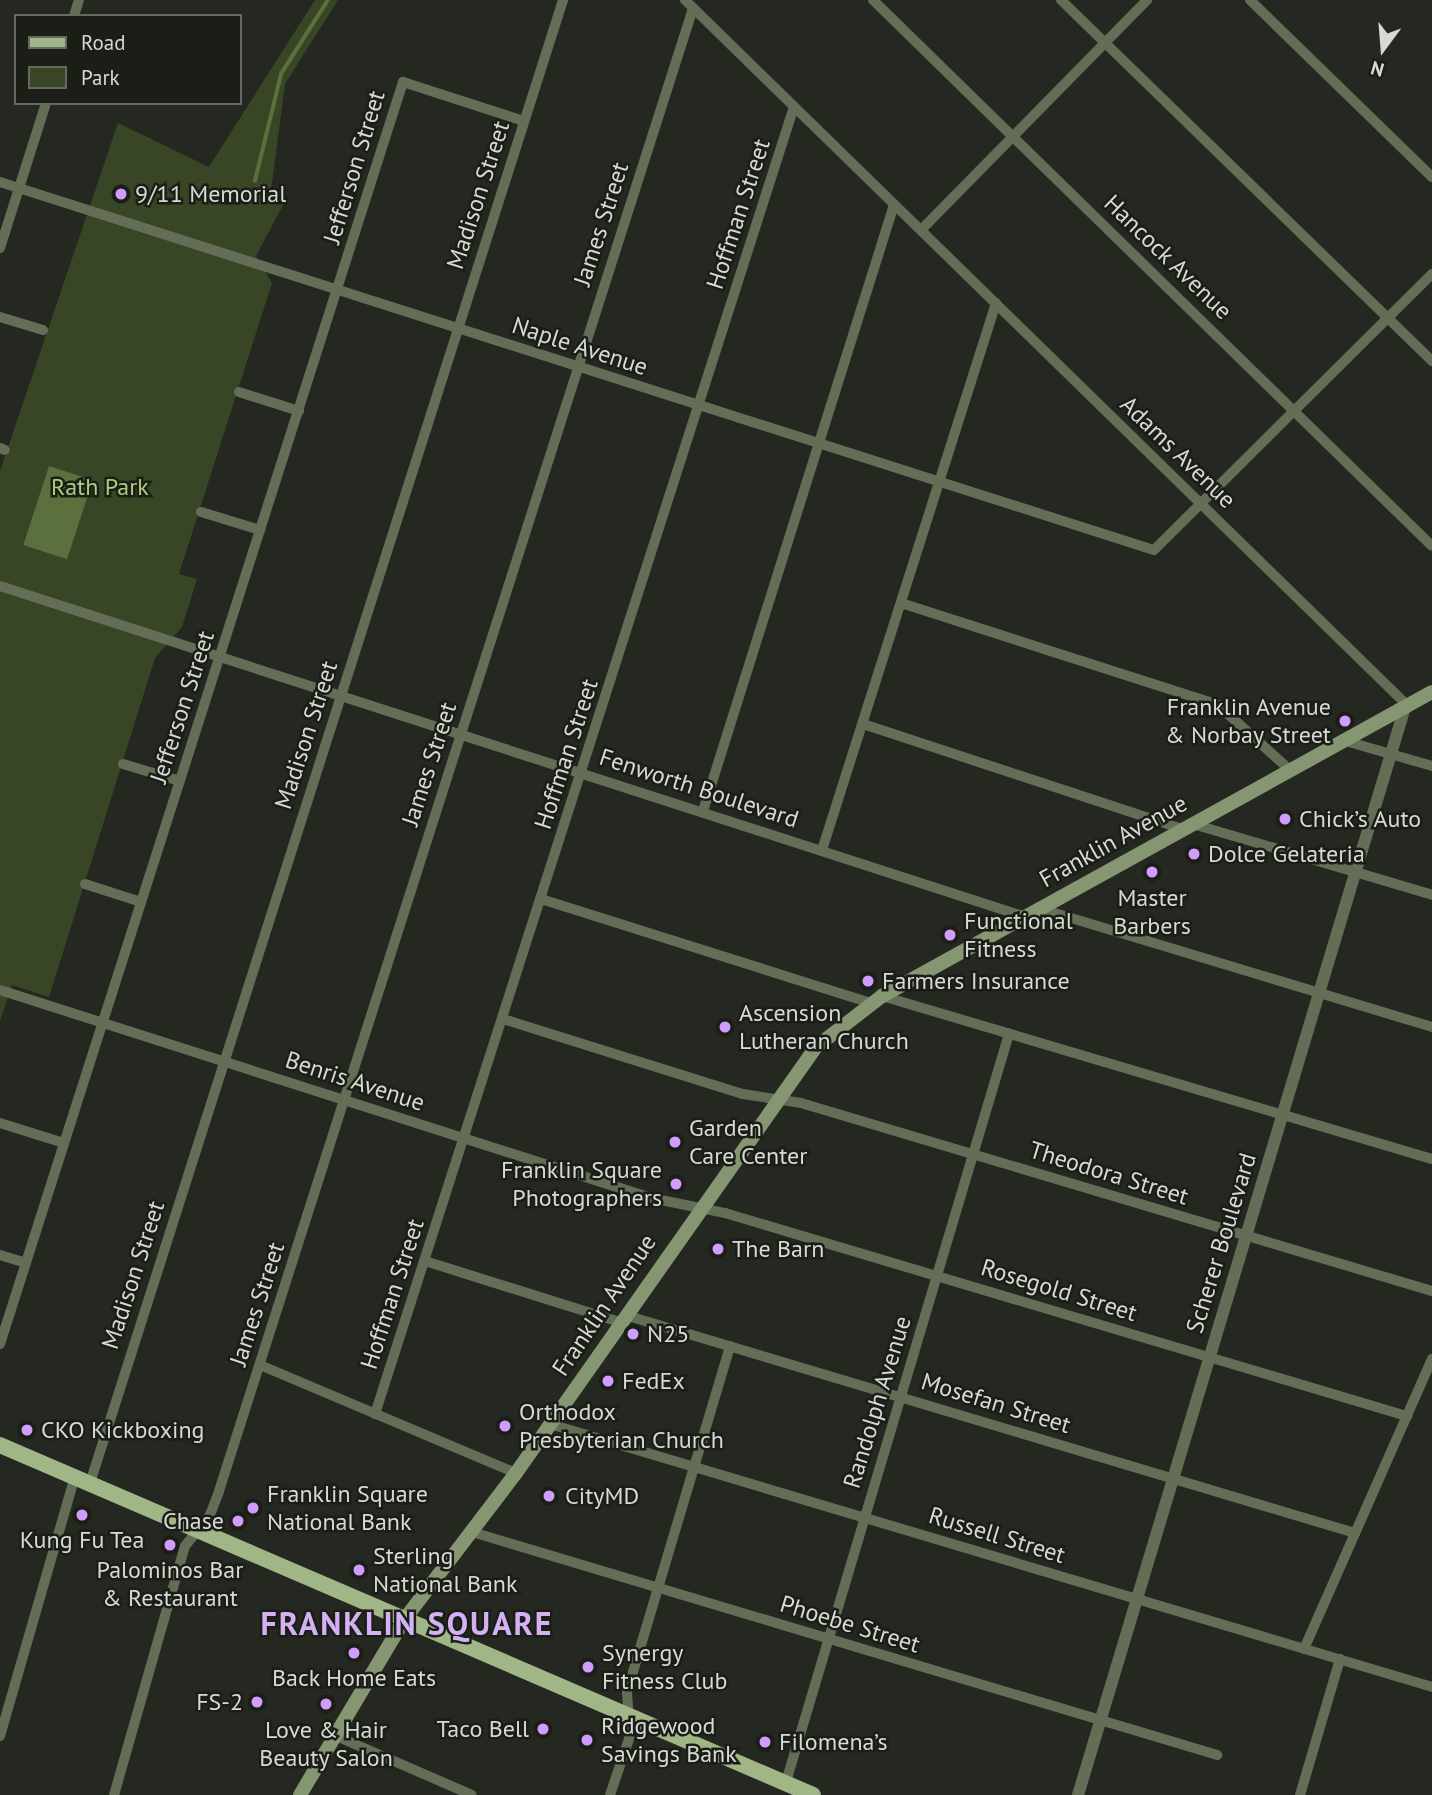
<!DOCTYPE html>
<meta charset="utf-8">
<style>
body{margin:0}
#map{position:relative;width:1432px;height:1795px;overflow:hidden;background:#242820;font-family:"PT Sans",sans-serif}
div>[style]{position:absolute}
.green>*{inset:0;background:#394626}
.water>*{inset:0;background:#5b703c;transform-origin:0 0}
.stream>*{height:3.5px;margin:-1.75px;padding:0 1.75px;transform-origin:1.75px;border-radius:1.75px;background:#5b703c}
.minor>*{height:10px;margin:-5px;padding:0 5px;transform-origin:5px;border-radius:5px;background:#646e57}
.tertiary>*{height:12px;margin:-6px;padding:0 6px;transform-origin:6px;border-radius:6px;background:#646e57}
.secondary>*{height:14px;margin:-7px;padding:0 7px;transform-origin:7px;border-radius:7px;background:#879672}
.primary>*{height:16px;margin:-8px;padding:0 8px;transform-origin:8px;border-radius:8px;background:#a1b687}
.dots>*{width:19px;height:19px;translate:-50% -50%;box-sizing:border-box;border:4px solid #1b1e16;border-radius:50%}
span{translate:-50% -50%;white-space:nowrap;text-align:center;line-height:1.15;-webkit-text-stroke:5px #1b1e16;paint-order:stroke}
.street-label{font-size:24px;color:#d7d9d4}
.poi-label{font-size:24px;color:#d7d9d4}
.left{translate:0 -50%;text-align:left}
.right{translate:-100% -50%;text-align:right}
.park-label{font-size:24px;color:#accd7e}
.district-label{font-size:32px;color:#d3b1f4;font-weight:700;letter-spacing:2px}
.legend{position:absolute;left:14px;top:14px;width:228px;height:91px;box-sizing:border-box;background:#1b1e16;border:2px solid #666962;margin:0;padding:9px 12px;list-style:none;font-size:21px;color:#d7d9d4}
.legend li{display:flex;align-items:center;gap:14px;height:35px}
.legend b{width:35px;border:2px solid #666962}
.north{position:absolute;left:1348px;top:14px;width:70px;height:70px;-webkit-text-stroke:5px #1b1e16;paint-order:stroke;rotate:196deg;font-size:19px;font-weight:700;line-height:28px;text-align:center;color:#d7d9d4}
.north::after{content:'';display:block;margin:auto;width:24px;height:32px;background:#d7d9d4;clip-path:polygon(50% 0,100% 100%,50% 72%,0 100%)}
</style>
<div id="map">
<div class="green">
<i style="clip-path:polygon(315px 0,338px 0,285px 84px,270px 198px,283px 205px,256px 256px,272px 283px,179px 574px,197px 579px,182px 627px,155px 658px,49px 997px,12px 985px,0 1021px,0 471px,118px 123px,209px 167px)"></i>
</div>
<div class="water">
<i style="left:49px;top:466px;width:46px;height:83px;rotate:18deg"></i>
</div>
<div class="stream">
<i style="left:255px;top:181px;width:110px;rotate:-76.3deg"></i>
<i style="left:281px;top:74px;width:88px;rotate:-57.6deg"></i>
</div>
<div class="minor">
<i style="left:685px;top:0;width:1008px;rotate:44.32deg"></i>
<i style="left:873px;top:0;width:781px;rotate:44.33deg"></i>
<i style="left:1061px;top:0;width:518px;rotate:44.22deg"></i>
<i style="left:1250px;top:0;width:254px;rotate:44.2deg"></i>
<i style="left:74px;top:16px;width:17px;rotate:-73deg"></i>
<i style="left:0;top:182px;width:1211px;rotate:17.69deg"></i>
<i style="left:1154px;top:550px;width:392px;rotate:-44.8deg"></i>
<i style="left:923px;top:228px;width:320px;rotate:-45.5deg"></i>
<i style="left:0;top:248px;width:152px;rotate:-72.4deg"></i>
<i style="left:0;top:317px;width:45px;rotate:16.8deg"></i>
<i style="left:239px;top:392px;width:63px;rotate:17.6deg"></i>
<i style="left:0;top:448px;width:5px;rotate:22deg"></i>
<i style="left:201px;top:512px;width:62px;rotate:17deg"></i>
<i style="left:0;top:586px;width:1075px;rotate:17.88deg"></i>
<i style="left:901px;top:603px;width:333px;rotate:17.8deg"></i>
<i style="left:1218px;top:705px;width:97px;rotate:42.1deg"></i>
<i style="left:863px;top:724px;width:336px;rotate:18.2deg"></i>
<i style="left:1342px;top:740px;width:94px;rotate:16.1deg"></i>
<i style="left:123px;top:764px;width:59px;rotate:16.6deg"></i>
<i style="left:703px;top:811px;width:635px;rotate:-72.51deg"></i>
<i style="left:1193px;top:824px;width:249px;rotate:16.5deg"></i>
<i style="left:822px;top:850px;width:574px;rotate:-72.35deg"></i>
<i style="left:85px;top:884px;width:59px;rotate:17.8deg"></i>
<i style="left:541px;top:899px;width:345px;rotate:17.5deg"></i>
<i style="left:1038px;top:908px;width:412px;rotate:16.8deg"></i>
<i style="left:0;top:990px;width:683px;rotate:17.72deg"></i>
<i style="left:651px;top:1198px;width:76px;rotate:11.5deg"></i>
<i style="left:725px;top:1213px;width:712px;rotate:16.58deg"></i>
<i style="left:882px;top:996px;width:574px;rotate:16.51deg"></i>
<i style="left:503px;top:1019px;width:251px;rotate:17.4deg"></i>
<i style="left:743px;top:1094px;width:59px;rotate:8.8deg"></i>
<i style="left:801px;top:1103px;width:658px;rotate:16.59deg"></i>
<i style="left:0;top:1123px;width:67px;rotate:17.4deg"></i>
<i style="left:0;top:1255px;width:27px;rotate:17deg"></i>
<i style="left:425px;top:1261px;width:204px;rotate:17.4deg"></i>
<i style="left:625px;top:1315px;width:762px;rotate:16.63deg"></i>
<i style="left:0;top:1344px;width:1325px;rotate:-72.29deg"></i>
<i style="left:403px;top:82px;width:127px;rotate:17.9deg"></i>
<i style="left:260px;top:1365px;width:278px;rotate:22.9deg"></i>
<i style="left:375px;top:1414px;width:1373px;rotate:-72.23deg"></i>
<i style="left:550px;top:1424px;width:920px;rotate:16.6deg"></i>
<i style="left:90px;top:1483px;width:1557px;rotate:-72.31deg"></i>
<i style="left:472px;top:1532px;width:778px;rotate:16.66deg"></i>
<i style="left:1304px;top:1649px;width:317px;rotate:-66.2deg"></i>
<i style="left:334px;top:1735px;width:150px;rotate:23.5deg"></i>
<i style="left:0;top:1736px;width:270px;rotate:-73.9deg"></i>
<i style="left:786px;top:1782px;width:781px;rotate:-73.4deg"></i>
<i style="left:114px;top:1795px;width:259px;rotate:-74.1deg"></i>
<i style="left:185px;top:1546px;width:40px;rotate:-51deg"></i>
<i style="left:210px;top:1515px;width:26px;rotate:-69deg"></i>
<i style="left:219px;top:1491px;width:1557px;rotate:-72.27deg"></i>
<i style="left:610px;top:1795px;width:62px;rotate:-71.3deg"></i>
<i style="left:630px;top:1736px;width:44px;rotate:-93.9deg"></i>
<i style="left:627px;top:1692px;width:361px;rotate:-73.4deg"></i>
<i style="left:1300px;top:1795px;width:142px;rotate:-73.6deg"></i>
</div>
<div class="tertiary">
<i style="left:1078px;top:1795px;width:1139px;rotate:-73.27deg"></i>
</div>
<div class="secondary">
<i style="left:300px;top:1795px;width:204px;rotate:-59.3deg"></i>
<i style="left:404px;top:1620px;width:185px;rotate:-52.7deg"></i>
<i style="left:516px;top:1473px;width:521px;rotate:-54.85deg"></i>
<i style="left:816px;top:1047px;width:83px;rotate:-37.7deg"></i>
<i style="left:882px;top:996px;width:628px;rotate:-28.93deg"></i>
</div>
<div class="primary">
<i style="left:0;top:1445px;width:885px;rotate:23.29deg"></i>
</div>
<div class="dots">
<i style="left:121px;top:194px;background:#d09dff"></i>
<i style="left:1345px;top:721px;background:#d09dff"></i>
<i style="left:1285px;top:819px;background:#d09dff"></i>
<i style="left:1194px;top:854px;background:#d09dff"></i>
<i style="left:1152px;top:872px;background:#d09dff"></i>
<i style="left:950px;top:935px;background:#d09dff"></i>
<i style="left:868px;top:981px;background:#d09dff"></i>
<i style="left:725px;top:1027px;background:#d09dff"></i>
<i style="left:675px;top:1142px;background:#d09dff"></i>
<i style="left:676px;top:1184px;background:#d09dff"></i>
<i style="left:718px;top:1249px;background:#d09dff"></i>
<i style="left:633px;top:1334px;background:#d09dff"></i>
<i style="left:608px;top:1381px;background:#d09dff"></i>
<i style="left:505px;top:1426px;background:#d09dff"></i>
<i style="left:27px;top:1430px;background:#d09dff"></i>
<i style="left:549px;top:1496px;background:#d09dff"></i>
<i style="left:253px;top:1508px;background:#d09dff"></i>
<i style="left:82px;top:1515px;background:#d09dff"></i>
<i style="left:238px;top:1521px;background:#d09dff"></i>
<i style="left:170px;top:1545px;background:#d09dff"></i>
<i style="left:359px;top:1570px;background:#d09dff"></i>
<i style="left:354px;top:1653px;background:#d09dff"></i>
<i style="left:588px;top:1667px;background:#d09dff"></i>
<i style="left:257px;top:1702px;background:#d09dff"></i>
<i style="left:326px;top:1704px;background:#d09dff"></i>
<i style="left:543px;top:1729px;background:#d09dff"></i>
<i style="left:587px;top:1740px;background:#d09dff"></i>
<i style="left:765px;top:1742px;background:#d09dff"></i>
</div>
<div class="street-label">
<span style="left:354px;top:167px;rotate:-73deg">Jefferson Street</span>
<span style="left:478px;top:195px;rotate:-72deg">Madison Street</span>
<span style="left:738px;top:214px;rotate:-72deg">Hoffman Street</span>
<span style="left:601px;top:224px;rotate:-72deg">James Street</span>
<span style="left:1168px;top:257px;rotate:44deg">Hancock Avenue</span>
<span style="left:580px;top:346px;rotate:18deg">Naple Avenue</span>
<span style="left:1178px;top:452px;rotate:44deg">Adams Avenue</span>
<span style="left:182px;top:707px;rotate:-72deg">Jefferson Street</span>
<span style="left:306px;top:735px;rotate:-72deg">Madison Street</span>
<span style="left:566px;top:754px;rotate:-72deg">Hoffman Street</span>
<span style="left:429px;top:764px;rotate:-72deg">James Street</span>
<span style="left:699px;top:788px;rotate:18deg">Fenworth Boulevard</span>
<span style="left:1113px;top:841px;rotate:-29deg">Franklin Avenue</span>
<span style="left:355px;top:1081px;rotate:18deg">Benris Avenue</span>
<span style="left:1109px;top:1173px;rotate:17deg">Theodora Street</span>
<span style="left:1221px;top:1243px;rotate:-73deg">Scherer Boulevard</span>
<span style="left:133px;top:1275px;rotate:-72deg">Madison Street</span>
<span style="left:1059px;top:1290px;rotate:17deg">Rosegold Street</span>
<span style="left:392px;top:1294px;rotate:-72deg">Hoffman Street</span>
<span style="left:257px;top:1304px;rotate:-72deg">James Street</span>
<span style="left:604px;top:1305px;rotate:-56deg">Franklin Avenue</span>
<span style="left:877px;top:1402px;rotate:-73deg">Randolph Avenue</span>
<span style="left:996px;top:1403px;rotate:17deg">Mosefan Street</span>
<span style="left:997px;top:1535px;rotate:17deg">Russell Street</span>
<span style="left:850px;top:1624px;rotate:17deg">Phoebe Street</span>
</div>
<div class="poi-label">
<span class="left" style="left:135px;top:194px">9/11 Memorial</span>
<span class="right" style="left:1331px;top:721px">Franklin Avenue<br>&amp; Norbay Street</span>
<span class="left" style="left:1299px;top:819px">Chick’s Auto</span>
<span class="left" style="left:1208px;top:854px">Dolce Gelateria</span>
<span style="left:1152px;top:912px">Master<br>Barbers</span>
<span class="left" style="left:964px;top:935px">Functional<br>Fitness</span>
<span class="left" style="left:882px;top:981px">Farmers Insurance</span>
<span class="left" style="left:739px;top:1027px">Ascension<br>Lutheran Church</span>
<span class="left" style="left:689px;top:1142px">Garden<br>Care Center</span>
<span class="right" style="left:662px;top:1184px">Franklin Square<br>Photographers</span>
<span class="left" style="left:732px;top:1249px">The Barn</span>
<span class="left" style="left:647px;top:1334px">N25</span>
<span class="left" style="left:622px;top:1381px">FedEx</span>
<span class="left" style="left:519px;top:1426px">Orthodox<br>Presbyterian Church</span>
<span class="left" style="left:41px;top:1430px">CKO Kickboxing</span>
<span class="left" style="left:267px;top:1508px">Franklin Square<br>National Bank</span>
<span class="left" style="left:565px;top:1496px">CityMD</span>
<span class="right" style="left:224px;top:1521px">Chase</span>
<span style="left:82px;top:1540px">Kung Fu Tea</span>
<span class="left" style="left:373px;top:1570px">Sterling<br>National Bank</span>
<span style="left:170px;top:1584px">Palominos Bar<br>&amp; Restaurant</span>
<span class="left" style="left:602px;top:1667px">Synergy<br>Fitness Club</span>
<span style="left:354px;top:1678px">Back Home Eats</span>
<span class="right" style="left:243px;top:1702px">FS-2</span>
<span class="left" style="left:601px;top:1740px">Ridgewood<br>Savings Bank</span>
<span class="right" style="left:529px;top:1729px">Taco Bell</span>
<span style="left:326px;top:1744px">Love &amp; Hair<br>Beauty Salon</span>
<span class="left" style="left:779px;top:1742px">Filomena’s</span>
</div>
<div class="park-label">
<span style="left:100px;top:487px">Rath Park</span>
</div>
<div class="district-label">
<span style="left:407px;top:1623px">FRANKLIN SQUARE</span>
</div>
<ul class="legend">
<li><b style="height:9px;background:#a1b687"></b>Road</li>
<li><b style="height:19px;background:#394626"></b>Park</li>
</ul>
<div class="north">N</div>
</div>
